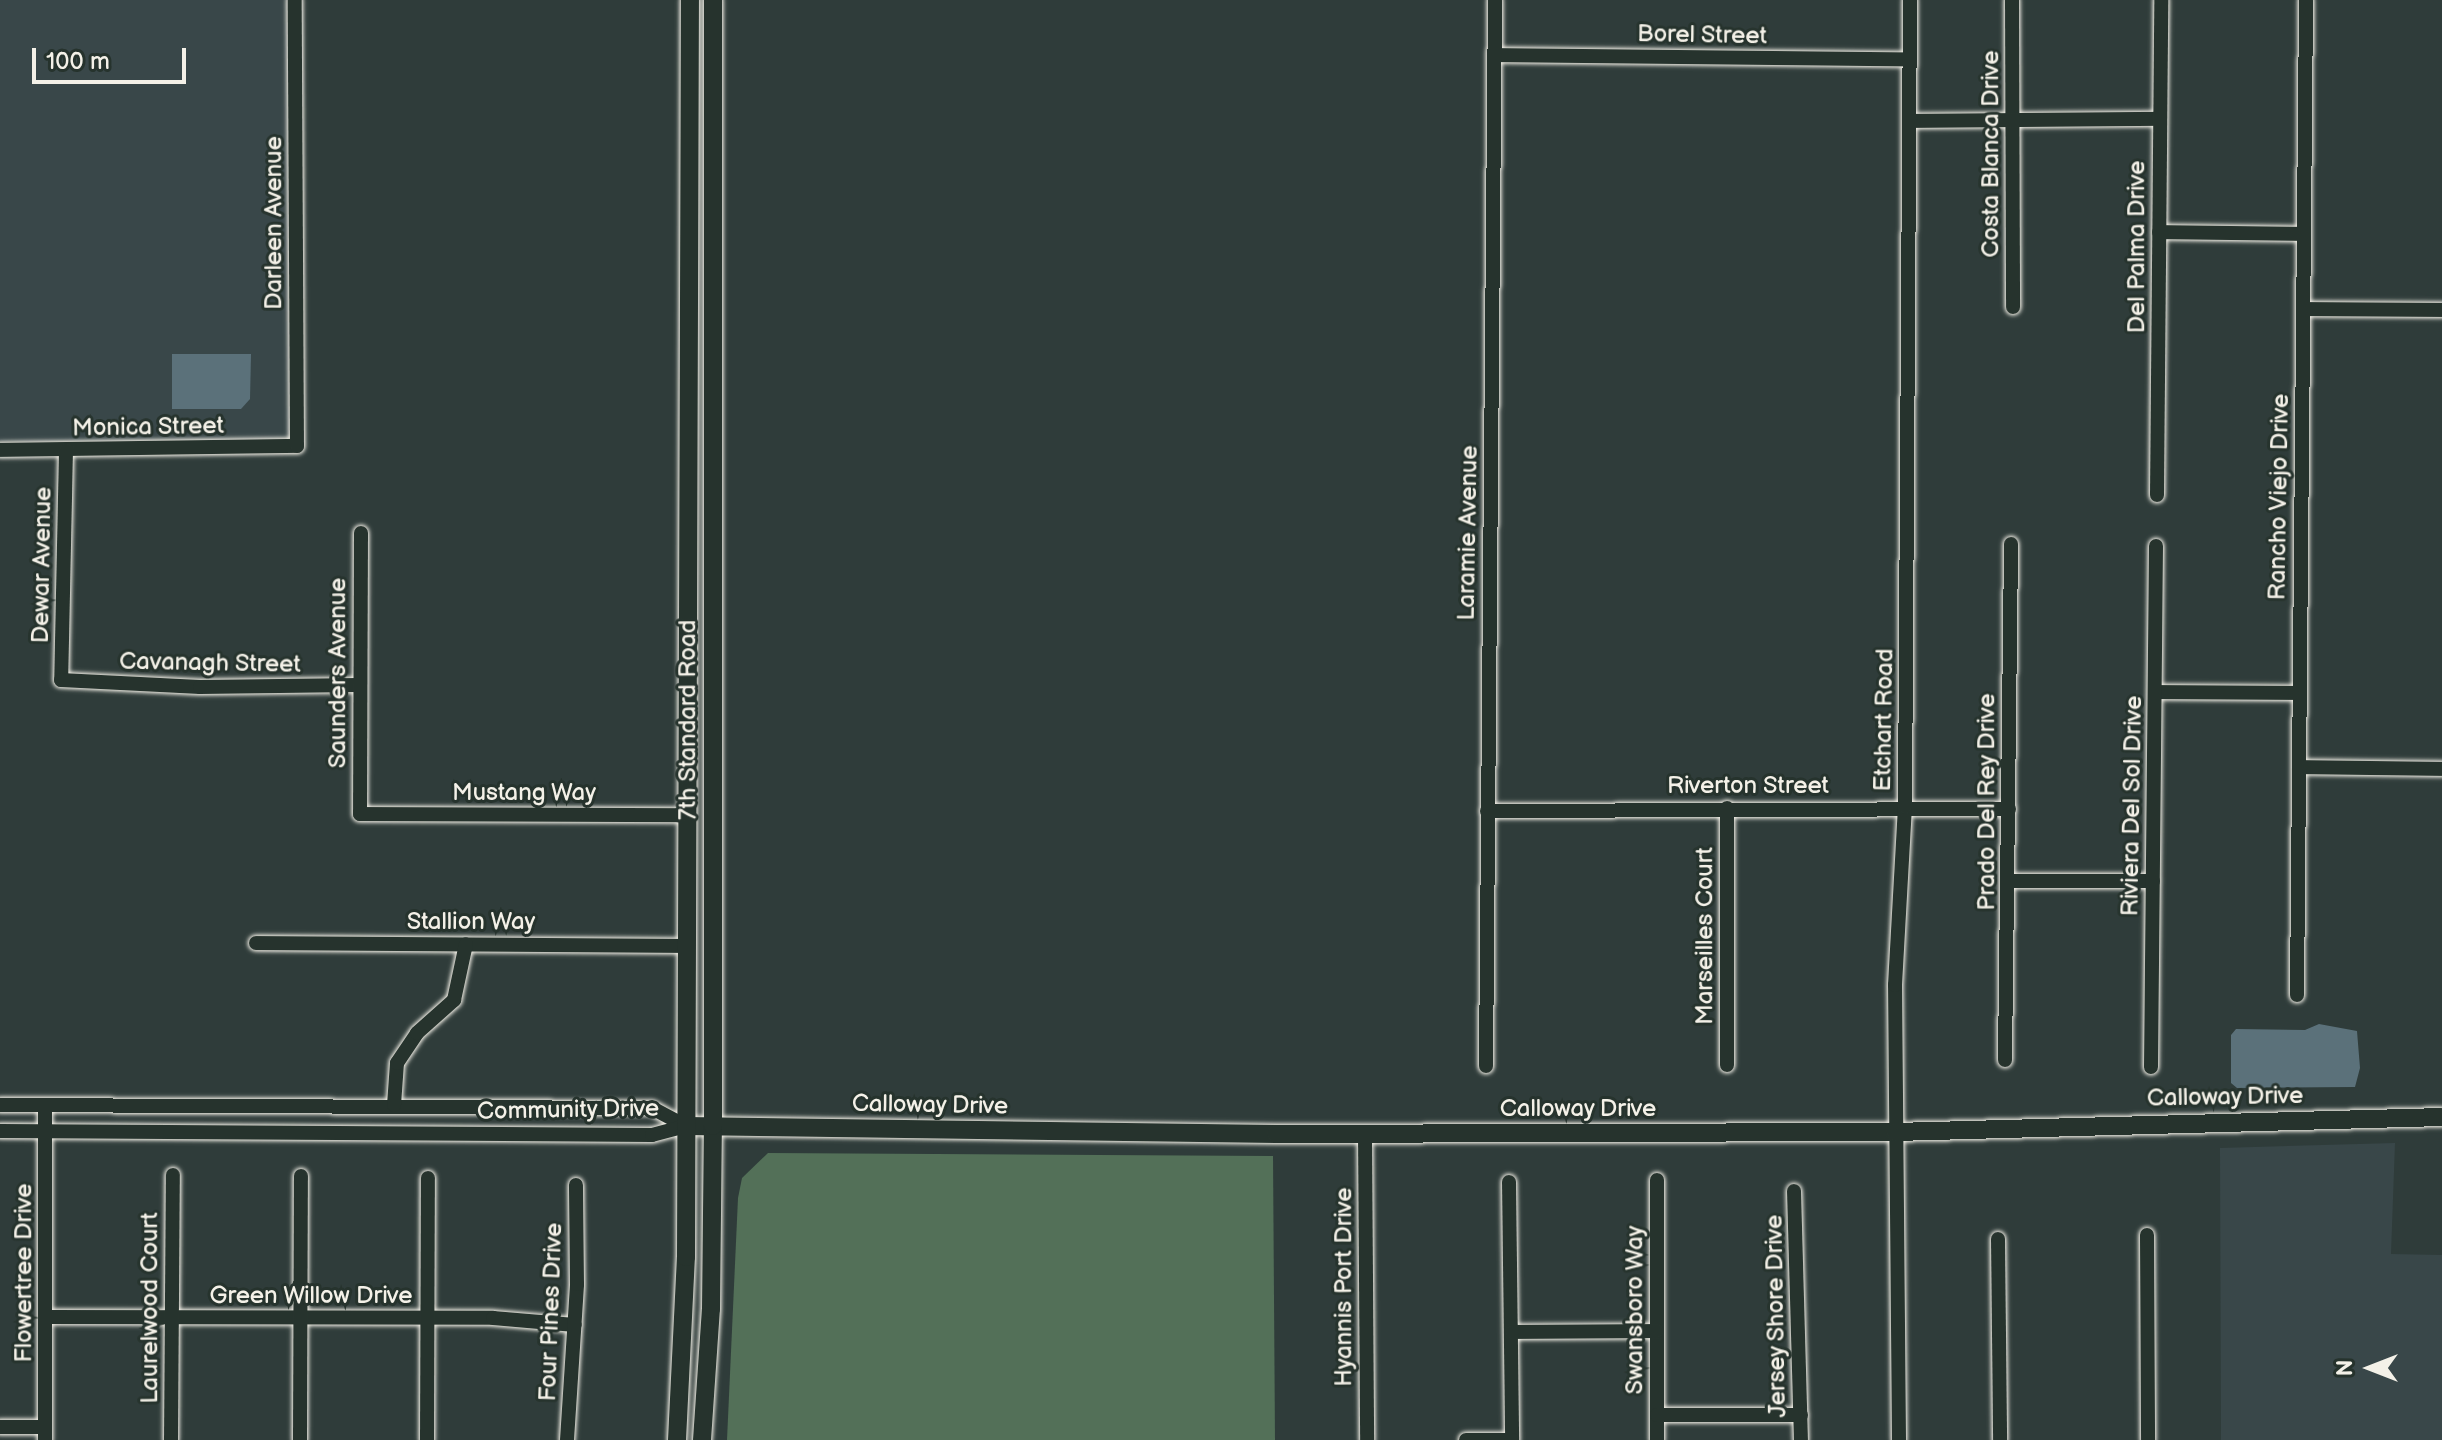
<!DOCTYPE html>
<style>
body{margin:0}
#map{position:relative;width:2442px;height:1440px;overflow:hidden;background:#2f3c3a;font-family:"Balsamiq Sans",sans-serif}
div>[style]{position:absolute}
.built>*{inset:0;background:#394749;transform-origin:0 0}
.green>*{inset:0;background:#537058}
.water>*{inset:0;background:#5b717a}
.roads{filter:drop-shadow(0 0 2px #f4f1e8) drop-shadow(0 0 2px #f4f1e8)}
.minor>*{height:14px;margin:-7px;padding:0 7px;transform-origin:7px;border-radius:7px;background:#26332d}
.major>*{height:18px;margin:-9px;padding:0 9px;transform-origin:9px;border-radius:9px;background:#26332d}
span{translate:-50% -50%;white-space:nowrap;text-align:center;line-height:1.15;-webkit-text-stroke:6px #26332d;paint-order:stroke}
.street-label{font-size:24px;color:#f4f1e8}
.north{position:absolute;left:2330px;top:1328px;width:80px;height:80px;-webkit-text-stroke:6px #26332d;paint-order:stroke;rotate:270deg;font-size:22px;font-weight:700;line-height:32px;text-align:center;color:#f4f1e8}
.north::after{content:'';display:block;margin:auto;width:28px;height:36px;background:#f4f1e8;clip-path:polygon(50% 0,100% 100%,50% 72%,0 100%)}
.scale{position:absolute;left:32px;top:48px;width:154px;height:36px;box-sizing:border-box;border:4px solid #f4f1e8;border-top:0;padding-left:10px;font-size:24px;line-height:28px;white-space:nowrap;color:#f4f1e8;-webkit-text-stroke:6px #26332d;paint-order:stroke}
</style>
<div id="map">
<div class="built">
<i style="left:0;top:0;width:303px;height:441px"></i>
<i style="clip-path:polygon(2395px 1143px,2391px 1254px,2442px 1255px,2442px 1440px,2221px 1440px,2220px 1148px)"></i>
</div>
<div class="green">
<i style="clip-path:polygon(768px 1153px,1273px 1156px,1275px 1440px,727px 1440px,738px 1198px,742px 1178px)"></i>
</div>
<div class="water">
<i style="clip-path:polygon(251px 354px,250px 399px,241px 409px,172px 409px,172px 354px)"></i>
<i style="clip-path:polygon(2319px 1024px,2357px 1031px,2360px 1068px,2355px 1087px,2237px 1088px,2231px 1083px,2231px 1035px,2236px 1029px,2305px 1030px)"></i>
</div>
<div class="roads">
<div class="minor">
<i style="left:2012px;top:0;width:307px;rotate:89.8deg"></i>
<i style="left:1495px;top:55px;width:414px;rotate:0.6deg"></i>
<i style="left:1910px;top:121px;width:250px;rotate:-0.5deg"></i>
<i style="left:2159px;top:232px;width:144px;rotate:0.8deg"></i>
<i style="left:2303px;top:309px;width:139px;rotate:0.4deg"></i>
<i style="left:0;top:450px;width:297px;rotate:-0.8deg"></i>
<i style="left:297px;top:446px;width:446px;rotate:-90.3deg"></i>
<i style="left:66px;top:450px;width:230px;rotate:91.2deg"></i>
<i style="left:61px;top:680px;width:139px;rotate:2.9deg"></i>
<i style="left:200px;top:687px;width:158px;rotate:-0.7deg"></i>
<i style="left:2157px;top:495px;width:495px;rotate:-89.5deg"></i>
<i style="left:361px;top:533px;width:281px;rotate:90.2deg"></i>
<i style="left:360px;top:814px;width:328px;rotate:0.2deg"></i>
<i style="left:2155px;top:692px;width:145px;rotate:0.4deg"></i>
<i style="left:2299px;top:767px;width:143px;rotate:0.8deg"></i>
<i style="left:1487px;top:811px;width:522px;rotate:-0.22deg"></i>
<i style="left:2009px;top:881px;width:144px"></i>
<i style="left:256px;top:943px;width:430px;rotate:0.4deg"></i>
<i style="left:2297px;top:995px;width:995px;rotate:-89.48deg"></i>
<i style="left:2005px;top:1060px;width:516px;rotate:-89.33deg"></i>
<i style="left:1727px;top:1065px;width:257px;rotate:-90deg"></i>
<i style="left:1486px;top:1066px;width:1066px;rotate:-89.52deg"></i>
<i style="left:2151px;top:1067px;width:521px;rotate:-89.45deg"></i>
<i style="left:0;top:1105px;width:652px;rotate:0.26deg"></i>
<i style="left:652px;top:1108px;width:38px;rotate:28deg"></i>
<i style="left:394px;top:1105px;width:42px;rotate:-85.9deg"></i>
<i style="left:397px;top:1063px;width:36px;rotate:-56deg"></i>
<i style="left:417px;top:1033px;width:50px;rotate:-41.7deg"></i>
<i style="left:454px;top:1000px;width:57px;rotate:-77.9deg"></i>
<i style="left:0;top:1131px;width:652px;rotate:0.35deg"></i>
<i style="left:652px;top:1135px;width:35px;rotate:-15deg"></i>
<i style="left:1365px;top:1134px;width:306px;rotate:89.6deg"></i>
<i style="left:1657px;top:1180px;width:260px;rotate:90deg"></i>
<i style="left:1509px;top:1182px;width:258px;rotate:89.3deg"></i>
<i style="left:1794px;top:1191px;width:249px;rotate:88.4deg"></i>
<i style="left:2147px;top:1235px;width:205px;rotate:89.7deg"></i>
<i style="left:1998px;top:1239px;width:201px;rotate:89.4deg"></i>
<i style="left:46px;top:1317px;width:447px;rotate:0.1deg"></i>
<i style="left:493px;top:1318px;width:82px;rotate:4.9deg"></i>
<i style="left:1512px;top:1332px;width:145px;rotate:-0.4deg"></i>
<i style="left:1657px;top:1415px;width:144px"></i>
<i style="left:0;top:1427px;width:45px"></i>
<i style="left:45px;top:1440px;width:335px;rotate:-90deg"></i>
<i style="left:171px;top:1440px;width:265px;rotate:-89.6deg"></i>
<i style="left:300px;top:1440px;width:264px;rotate:-89.8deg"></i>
<i style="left:427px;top:1440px;width:262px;rotate:-89.8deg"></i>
<i style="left:567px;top:1440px;width:156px;rotate:-86.3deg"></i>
<i style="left:577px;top:1284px;width:99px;rotate:-90.6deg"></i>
<i style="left:1466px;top:1440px;width:46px"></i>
<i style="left:1899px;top:1440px;width:455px;rotate:-90.5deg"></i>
<i style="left:1895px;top:985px;width:178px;rotate:-86.8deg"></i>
<i style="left:1905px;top:807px;width:807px;rotate:-89.65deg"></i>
</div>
<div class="major">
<i style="left:686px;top:1126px;width:590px;rotate:0.78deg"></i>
<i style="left:1276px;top:1134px;width:619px;rotate:-0.19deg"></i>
<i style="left:1895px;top:1132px;width:547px;rotate:-1.57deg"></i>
<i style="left:677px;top:1440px;width:183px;rotate:-87.2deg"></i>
<i style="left:686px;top:1257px;width:1257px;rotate:-89.82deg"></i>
<i style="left:702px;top:1440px;width:131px;rotate:-86.1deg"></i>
<i style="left:711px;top:1309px;width:183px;rotate:-89.4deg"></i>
<i style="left:713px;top:1126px;width:1126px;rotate:-90deg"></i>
</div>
</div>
<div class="street-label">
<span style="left:1702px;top:35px;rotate:1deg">Borel Street</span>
<span style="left:1991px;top:154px;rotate:-90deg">Costa Blanca Drive</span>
<span style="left:274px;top:223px;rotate:-90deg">Darleen Avenue</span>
<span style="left:2137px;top:247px;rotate:-90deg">Del Palma Drive</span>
<span style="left:148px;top:427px;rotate:-1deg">Monica Street</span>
<span style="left:2279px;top:497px;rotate:-89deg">Rancho Viejo Drive</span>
<span style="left:1468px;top:533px;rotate:-89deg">Laramie Avenue</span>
<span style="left:42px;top:565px;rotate:-89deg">Dewar Avenue</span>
<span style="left:210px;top:663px;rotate:1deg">Cavanagh Street</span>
<span style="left:338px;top:673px;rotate:-90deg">Saunders Avenue</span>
<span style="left:688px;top:720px;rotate:-90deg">7th Standard Road</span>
<span style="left:1884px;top:720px;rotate:-89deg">Etchart Road</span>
<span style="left:1748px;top:786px">Riverton Street</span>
<span style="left:524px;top:793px">Mustang Way</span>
<span style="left:1987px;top:802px;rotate:-90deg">Prado Del Rey Drive</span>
<span style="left:2132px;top:806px;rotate:-89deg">Riviera Del Sol Drive</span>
<span style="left:471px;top:922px">Stallion Way</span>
<span style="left:1705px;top:936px;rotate:-90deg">Marseilles Court</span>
<span style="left:2225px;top:1097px;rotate:-1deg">Calloway Drive</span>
<span style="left:930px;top:1105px;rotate:1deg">Calloway Drive</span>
<span style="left:1578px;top:1109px">Calloway Drive</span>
<span style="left:568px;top:1110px;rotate:-1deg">Community Drive</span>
<span style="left:24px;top:1273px;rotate:-90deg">Flowertree Drive</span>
<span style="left:1344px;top:1287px;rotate:-90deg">Hyannis Port Drive</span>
<span style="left:311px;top:1296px">Green Willow Drive</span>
<span style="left:150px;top:1308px;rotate:-90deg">Laurelwood Court</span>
<span style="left:1635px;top:1310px;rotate:-90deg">Swansboro Way</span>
<span style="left:551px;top:1312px;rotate:-88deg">Four Pines Drive</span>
<span style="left:1776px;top:1316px;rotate:-91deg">Jersey Shore Drive</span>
</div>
<div class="north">N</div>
<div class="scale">100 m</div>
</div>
